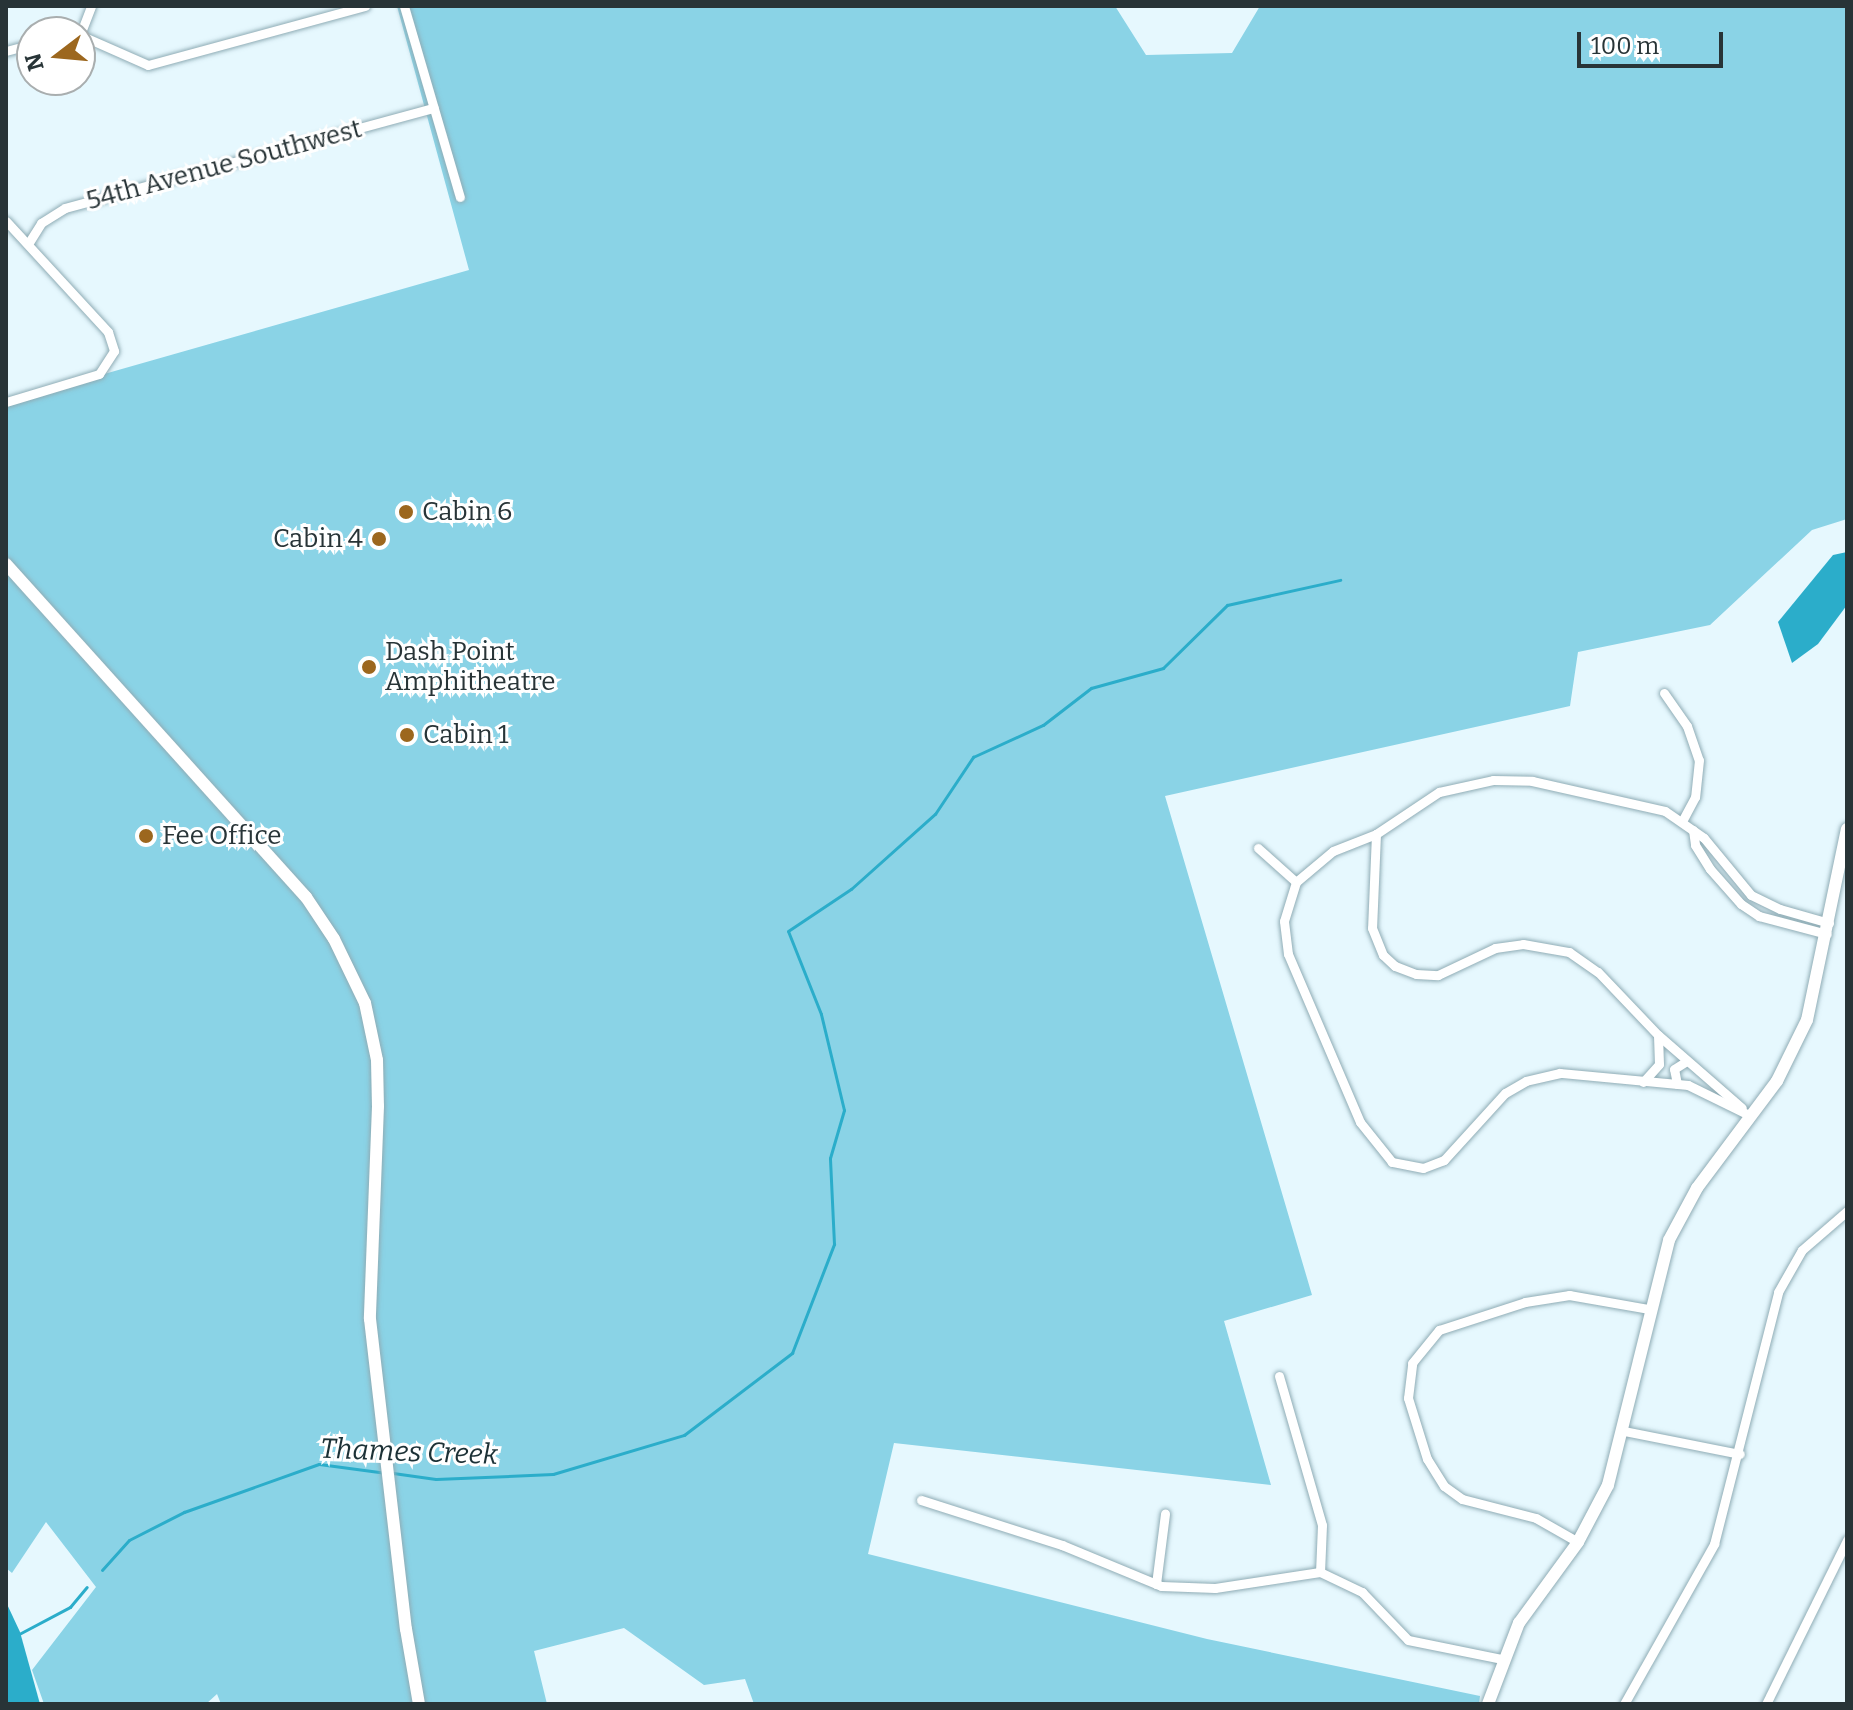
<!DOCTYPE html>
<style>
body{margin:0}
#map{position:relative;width:1853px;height:1710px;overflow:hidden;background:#e6f8fe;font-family:Bitter,serif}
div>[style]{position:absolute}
.green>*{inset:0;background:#8ad3e6}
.water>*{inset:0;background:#2badca}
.stream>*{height:3px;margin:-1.5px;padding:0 1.5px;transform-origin:1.5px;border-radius:1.5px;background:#2badca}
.roads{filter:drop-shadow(0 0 2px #8facb5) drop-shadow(0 0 2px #8facb5)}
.street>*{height:9px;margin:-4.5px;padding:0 4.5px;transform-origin:4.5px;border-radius:4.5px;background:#fff}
.secondary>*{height:12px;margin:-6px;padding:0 6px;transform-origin:6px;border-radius:6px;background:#fff}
.dots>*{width:22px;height:22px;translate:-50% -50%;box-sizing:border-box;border:4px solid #fff;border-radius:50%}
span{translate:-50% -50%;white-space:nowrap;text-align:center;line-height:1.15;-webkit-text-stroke:6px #fff;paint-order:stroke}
.street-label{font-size:26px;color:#283437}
.poi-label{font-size:26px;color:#283437}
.left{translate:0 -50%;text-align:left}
.right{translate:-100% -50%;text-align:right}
.water-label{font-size:28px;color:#1c3136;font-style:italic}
.frame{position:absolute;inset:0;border:8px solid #283437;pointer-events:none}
.north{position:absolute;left:16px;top:16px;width:80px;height:80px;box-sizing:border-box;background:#fff;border:2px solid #a9aeaf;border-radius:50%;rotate:254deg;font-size:22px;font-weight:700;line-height:32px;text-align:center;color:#283437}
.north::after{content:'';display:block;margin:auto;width:28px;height:36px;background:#9c671e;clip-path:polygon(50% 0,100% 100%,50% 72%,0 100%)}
.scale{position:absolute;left:1577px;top:32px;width:146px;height:36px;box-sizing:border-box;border:4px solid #283437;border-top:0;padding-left:10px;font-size:24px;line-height:28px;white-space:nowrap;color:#283437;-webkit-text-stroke:6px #fff;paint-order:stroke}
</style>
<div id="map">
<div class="green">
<i style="clip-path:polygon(397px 6px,1115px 6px,1146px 55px,1232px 53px,1260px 6px,1847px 6px,1847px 519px,1812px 530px,1710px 625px,1578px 652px,1570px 706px,1165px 796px,1312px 1295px,1224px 1321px,1271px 1485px,894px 1443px,868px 1554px,1207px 1639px,1480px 1696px,1479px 1704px,754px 1704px,745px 1679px,704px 1685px,624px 1628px,534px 1651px,547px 1704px,221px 1704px,217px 1694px,206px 1704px,44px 1704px,32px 1670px,96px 1587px,46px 1522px,12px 1573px,6px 1568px,6px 402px,469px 270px)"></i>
</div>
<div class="water">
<i style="clip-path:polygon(1847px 552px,1847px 605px,1818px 644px,1792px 663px,1778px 622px,1833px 555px)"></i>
<i style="clip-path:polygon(6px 1602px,20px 1632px,40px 1704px,6px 1704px)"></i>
</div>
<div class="stream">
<i style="left:393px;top:1473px;width:43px;rotate:7.9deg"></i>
<i style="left:436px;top:1479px;width:117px;rotate:-2.4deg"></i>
<i style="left:553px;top:1474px;width:137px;rotate:-16.6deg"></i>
<i style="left:684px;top:1435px;width:136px;rotate:-37.2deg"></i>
<i style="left:792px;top:1353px;width:117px;rotate:-68.9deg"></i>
<i style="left:834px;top:1244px;width:86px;rotate:-92.7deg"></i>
<i style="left:830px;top:1158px;width:50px;rotate:-73.7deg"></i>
<i style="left:844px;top:1110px;width:99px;rotate:-103.5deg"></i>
<i style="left:821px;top:1014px;width:89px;rotate:-111.7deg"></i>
<i style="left:788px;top:931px;width:76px;rotate:-33.7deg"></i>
<i style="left:851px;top:889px;width:113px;rotate:-41.8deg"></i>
<i style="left:935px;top:814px;width:69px;rotate:-56.3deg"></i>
<i style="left:973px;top:757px;width:77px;rotate:-24.6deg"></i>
<i style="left:1043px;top:725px;width:61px;rotate:-37.6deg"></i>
<i style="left:1091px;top:688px;width:75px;rotate:-15.5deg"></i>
<i style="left:1163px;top:668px;width:90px;rotate:-44.5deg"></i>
<i style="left:1227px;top:605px;width:116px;rotate:-12.5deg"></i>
<i style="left:102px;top:1570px;width:40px;rotate:-48deg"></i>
<i style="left:129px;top:1540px;width:62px;rotate:-27deg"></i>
<i style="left:184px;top:1512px;width:143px;rotate:-19.6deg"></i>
<i style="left:319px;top:1464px;width:68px;rotate:7.7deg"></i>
<i style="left:19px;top:1634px;width:58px;rotate:-27.9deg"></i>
<i style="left:70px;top:1607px;width:26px;rotate:-50deg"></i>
</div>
<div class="roads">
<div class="street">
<i style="left:404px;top:6px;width:199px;rotate:73.7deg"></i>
<i style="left:80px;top:35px;width:74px;rotate:23.8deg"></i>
<i style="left:148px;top:65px;width:225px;rotate:-15.2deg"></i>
<i style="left:80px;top:35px;width:31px;rotate:-69deg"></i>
<i style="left:6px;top:51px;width:27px;rotate:-15deg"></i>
<i style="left:6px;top:221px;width:151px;rotate:47.4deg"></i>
<i style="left:108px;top:332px;width:20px;rotate:72deg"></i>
<i style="left:114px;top:351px;width:27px;rotate:123deg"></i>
<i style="left:99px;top:374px;width:97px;rotate:163.2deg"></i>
<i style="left:28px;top:244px;width:25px;rotate:-58deg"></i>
<i style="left:41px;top:223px;width:28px;rotate:-32deg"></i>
<i style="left:65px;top:208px;width:382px;rotate:-15.2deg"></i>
<i style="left:1664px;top:693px;width:40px;rotate:55.1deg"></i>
<i style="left:1687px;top:726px;width:36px;rotate:71deg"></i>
<i style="left:1699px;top:760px;width:37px;rotate:96deg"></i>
<i style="left:1695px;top:797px;width:26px;rotate:118deg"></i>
<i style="left:1693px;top:830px;width:15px;rotate:82deg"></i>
<i style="left:1695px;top:845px;width:28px;rotate:58deg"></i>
<i style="left:1710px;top:869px;width:47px;rotate:48.5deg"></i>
<i style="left:1741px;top:904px;width:22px;rotate:34deg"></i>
<i style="left:1759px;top:916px;width:70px;rotate:14.8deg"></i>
<i style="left:1376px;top:834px;width:94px;rotate:92.4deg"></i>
<i style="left:1372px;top:928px;width:29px;rotate:68deg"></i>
<i style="left:1383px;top:955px;width:16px;rotate:43deg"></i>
<i style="left:1395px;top:966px;width:22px;rotate:21deg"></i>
<i style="left:1416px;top:974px;width:22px;rotate:3deg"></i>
<i style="left:1438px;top:975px;width:63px;rotate:-25.3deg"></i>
<i style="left:1495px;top:948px;width:28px;rotate:-8deg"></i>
<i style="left:1523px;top:944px;width:47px;rotate:9.9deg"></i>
<i style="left:1569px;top:952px;width:35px;rotate:35deg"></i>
<i style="left:1598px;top:972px;width:87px;rotate:46.4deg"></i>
<i style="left:1658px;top:1035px;width:111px;rotate:41deg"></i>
<i style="left:1258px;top:848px;width:51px;rotate:41.8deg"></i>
<i style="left:1643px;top:1082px;width:24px;rotate:-48deg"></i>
<i style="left:1659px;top:1064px;width:28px;rotate:-92deg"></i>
<i style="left:1677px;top:1084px;width:15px;rotate:-101deg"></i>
<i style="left:1674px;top:1069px;width:15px;rotate:-32deg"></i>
<i style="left:1751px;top:1116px;width:70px;rotate:-153.8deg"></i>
<i style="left:1688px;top:1085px;width:129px;rotate:-174.6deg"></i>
<i style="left:1560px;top:1073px;width:35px;rotate:167deg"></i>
<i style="left:1526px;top:1081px;width:24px;rotate:150deg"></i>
<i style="left:1505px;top:1093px;width:91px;rotate:132.3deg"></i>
<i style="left:1444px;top:1160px;width:22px;rotate:159deg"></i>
<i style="left:1423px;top:1168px;width:32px;rotate:-169deg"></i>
<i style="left:1392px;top:1162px;width:51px;rotate:-128.7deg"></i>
<i style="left:1360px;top:1122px;width:183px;rotate:-113.2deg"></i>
<i style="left:1288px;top:954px;width:33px;rotate:-97deg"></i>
<i style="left:1284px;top:921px;width:41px;rotate:-72.9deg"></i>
<i style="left:1296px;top:882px;width:48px;rotate:-40deg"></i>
<i style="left:1333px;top:851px;width:46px;rotate:-21.6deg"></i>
<i style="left:1376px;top:834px;width:76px;rotate:-33.7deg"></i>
<i style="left:1439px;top:792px;width:55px;rotate:-12.5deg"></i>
<i style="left:1493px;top:780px;width:39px;rotate:1deg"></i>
<i style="left:1532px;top:781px;width:136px;rotate:12.7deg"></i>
<i style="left:1665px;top:811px;width:47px;rotate:34.7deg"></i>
<i style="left:1704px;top:838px;width:74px;rotate:50.5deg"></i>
<i style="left:1751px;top:895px;width:32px;rotate:26deg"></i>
<i style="left:1780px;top:909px;width:51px;rotate:15.9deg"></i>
<i style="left:1279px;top:1376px;width:155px;rotate:73.9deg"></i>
<i style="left:1322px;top:1525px;width:47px;rotate:92.4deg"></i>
<i style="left:1624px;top:1431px;width:118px;rotate:11.2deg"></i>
<i style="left:921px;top:1500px;width:148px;rotate:17.7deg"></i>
<i style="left:1062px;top:1545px;width:107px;rotate:22.5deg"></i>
<i style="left:1161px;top:1586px;width:54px;rotate:2.1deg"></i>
<i style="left:1215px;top:1588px;width:106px;rotate:-8.7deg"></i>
<i style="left:1320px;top:1572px;width:47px;rotate:25.5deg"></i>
<i style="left:1362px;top:1592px;width:66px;rotate:46.2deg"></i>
<i style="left:1408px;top:1640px;width:95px;rotate:11.5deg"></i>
<i style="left:1578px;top:1542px;width:48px;rotate:-150.3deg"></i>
<i style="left:1536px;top:1518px;width:76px;rotate:-165.6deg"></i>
<i style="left:1462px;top:1499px;width:22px;rotate:-144deg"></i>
<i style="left:1444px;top:1486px;width:32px;rotate:-122deg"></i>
<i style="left:1427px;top:1459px;width:64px;rotate:-107.3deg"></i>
<i style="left:1408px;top:1398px;width:35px;rotate:-83deg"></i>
<i style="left:1412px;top:1363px;width:43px;rotate:-50.7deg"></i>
<i style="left:1439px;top:1330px;width:90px;rotate:-18deg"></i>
<i style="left:1525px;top:1302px;width:45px;rotate:-9deg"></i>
<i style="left:1569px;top:1295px;width:80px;rotate:10deg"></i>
<i style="left:1156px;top:1584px;width:71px;rotate:-82.7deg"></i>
<i style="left:1624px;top:1704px;width:184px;rotate:-60.6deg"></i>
<i style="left:1714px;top:1544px;width:260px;rotate:-75.7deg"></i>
<i style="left:1778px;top:1292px;width:48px;rotate:-60.3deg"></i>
<i style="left:1802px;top:1250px;width:60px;rotate:-40.9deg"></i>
<i style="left:1766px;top:1704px;width:183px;rotate:-63.7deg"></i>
</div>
<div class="secondary">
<i style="left:6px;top:564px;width:448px;rotate:48deg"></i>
<i style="left:306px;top:897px;width:50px;rotate:56.3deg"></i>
<i style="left:334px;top:939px;width:71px;rotate:64.2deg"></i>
<i style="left:365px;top:1003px;width:58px;rotate:78.1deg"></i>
<i style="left:377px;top:1060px;width:46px;rotate:88.8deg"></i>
<i style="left:378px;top:1106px;width:213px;rotate:92.2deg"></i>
<i style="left:370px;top:1319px;width:312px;rotate:83.4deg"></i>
<i style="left:406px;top:1629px;width:76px;rotate:80.2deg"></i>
<i style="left:1488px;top:1704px;width:87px;rotate:-69.1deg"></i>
<i style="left:1519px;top:1623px;width:100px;rotate:-53.9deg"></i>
<i style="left:1578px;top:1542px;width:64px;rotate:-62.2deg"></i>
<i style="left:1608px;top:1485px;width:252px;rotate:-76deg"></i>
<i style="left:1669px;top:1240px;width:59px;rotate:-61.7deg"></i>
<i style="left:1697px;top:1188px;width:134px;rotate:-53.2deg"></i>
<i style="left:1777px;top:1081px;width:68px;rotate:-63.8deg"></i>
<i style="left:1807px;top:1020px;width:195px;rotate:-78.2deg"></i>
</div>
</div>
<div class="dots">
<i style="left:406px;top:512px;background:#9c671e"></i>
<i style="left:379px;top:539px;background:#9c671e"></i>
<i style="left:369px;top:667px;background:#9c671e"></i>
<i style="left:407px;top:735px;background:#9c671e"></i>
<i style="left:146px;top:836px;background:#9c671e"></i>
</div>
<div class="street-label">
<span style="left:224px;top:165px;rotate:-15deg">54th Avenue Southwest</span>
</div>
<div class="poi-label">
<span class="left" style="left:422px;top:512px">Cabin 6</span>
<span class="right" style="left:363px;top:539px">Cabin 4</span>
<span class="left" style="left:385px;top:667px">Dash Point<br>Amphitheatre</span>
<span class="left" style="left:423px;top:735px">Cabin 1</span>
<span class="left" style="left:162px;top:836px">Fee Office</span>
</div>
<div class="water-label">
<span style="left:409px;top:1452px;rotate:2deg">Thames Creek</span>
</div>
<div class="frame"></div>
<div class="north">N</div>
<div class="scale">100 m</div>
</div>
